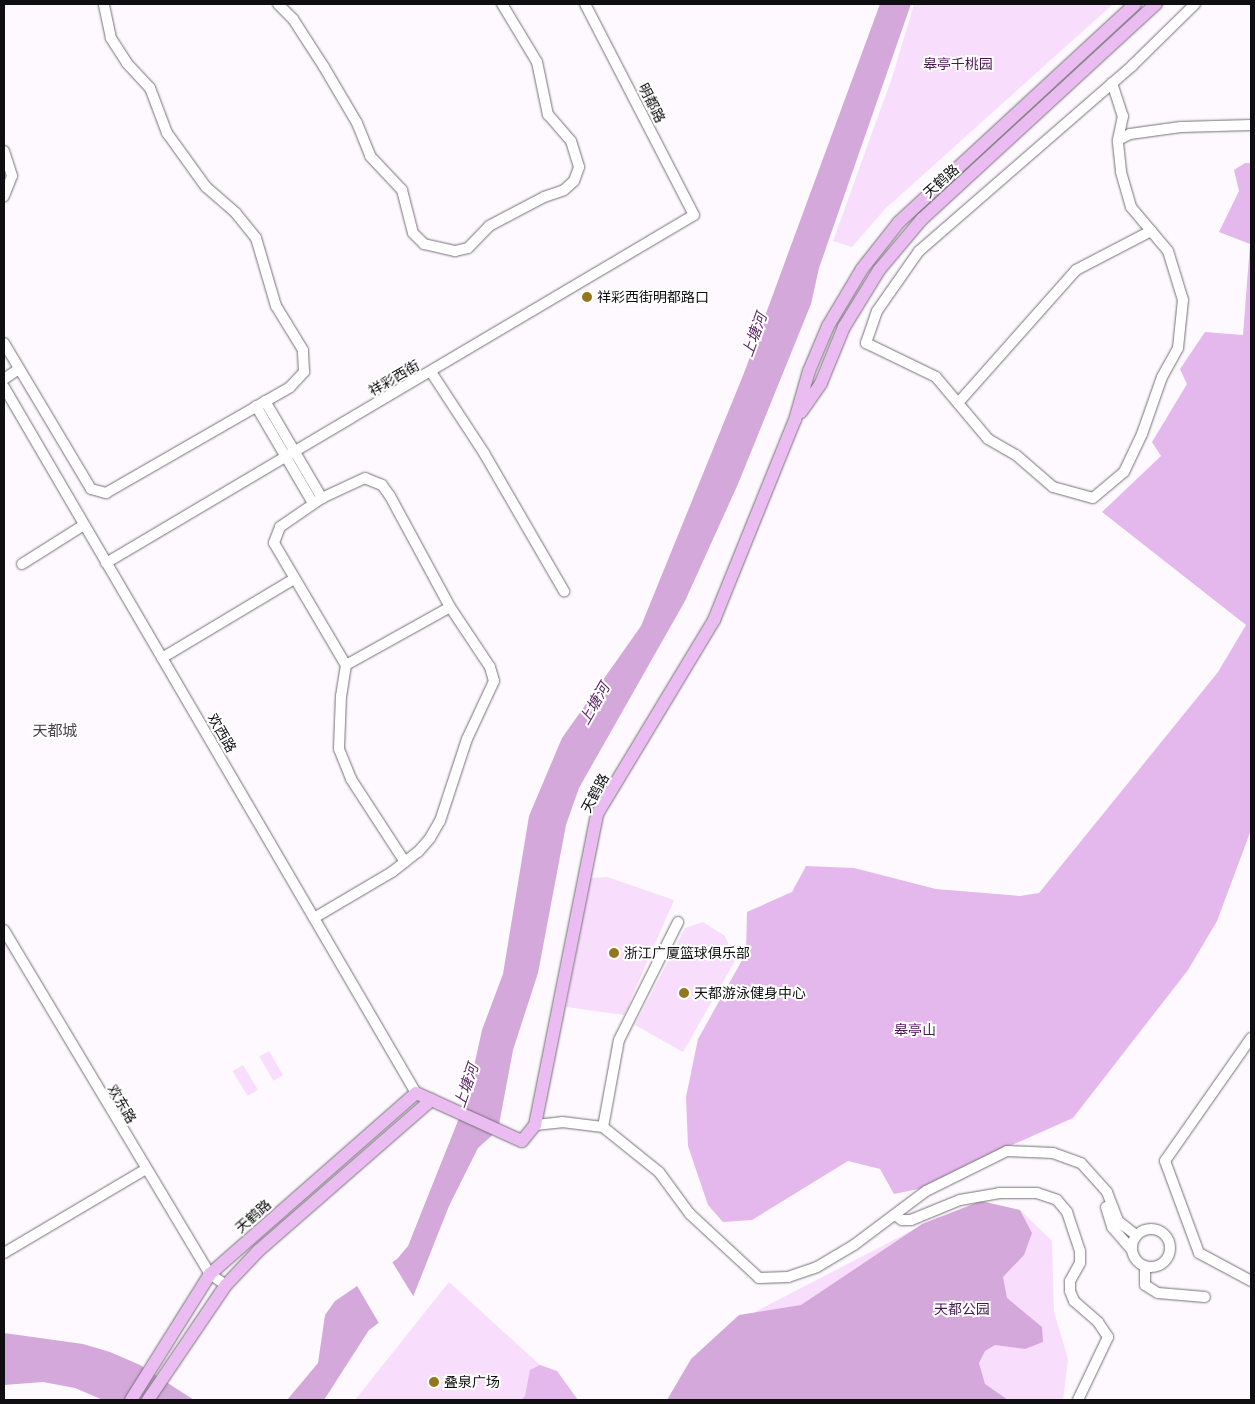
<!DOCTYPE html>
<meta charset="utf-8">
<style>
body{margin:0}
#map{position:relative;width:1255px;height:1404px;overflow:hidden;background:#fdf9fe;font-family:"DM Sans","Noto Sans SC",sans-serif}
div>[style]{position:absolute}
.green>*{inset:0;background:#f8ddfc;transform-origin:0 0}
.forest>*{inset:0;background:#e5b8ed}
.water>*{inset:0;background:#d5a8dc}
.pier>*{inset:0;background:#fdf9fe}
.roads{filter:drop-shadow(0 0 1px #757176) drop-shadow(0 0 1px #757176)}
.minor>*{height:10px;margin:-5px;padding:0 5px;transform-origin:5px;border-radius:5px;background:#fff}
.minor>.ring{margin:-5px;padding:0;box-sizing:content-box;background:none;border:10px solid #fff;border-radius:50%}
.major>*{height:12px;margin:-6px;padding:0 6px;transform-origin:6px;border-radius:6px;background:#ebbcf2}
.dots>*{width:14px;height:14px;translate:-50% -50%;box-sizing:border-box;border:2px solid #fff;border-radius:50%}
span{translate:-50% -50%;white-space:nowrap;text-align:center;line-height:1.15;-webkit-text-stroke:4px #fff;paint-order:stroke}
.park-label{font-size:14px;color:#4b1654}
.street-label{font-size:14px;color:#0f0e10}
.poi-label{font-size:14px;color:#0f0e10}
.left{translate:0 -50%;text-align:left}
.water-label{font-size:15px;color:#5d2866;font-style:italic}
.neighbourhood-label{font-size:15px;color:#474448}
.frame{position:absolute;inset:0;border:5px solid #0f0e10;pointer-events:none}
</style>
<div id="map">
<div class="green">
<i style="clip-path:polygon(914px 4px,1113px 4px,885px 209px,852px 247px,833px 241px,893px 75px)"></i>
<i style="clip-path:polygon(607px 877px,674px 900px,624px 1015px,566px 1007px,590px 878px)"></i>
<i style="clip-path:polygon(703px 922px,725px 936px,735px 961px,683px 1052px,635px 1025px,685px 928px)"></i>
<i style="left:269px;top:1051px;width:28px;height:11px;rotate:60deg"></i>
<i style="left:243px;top:1065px;width:29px;height:12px;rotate:59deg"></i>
<i style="clip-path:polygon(1020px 1210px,1052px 1241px,1054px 1312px,1068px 1359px,1063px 1400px,667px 1400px,755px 1312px,938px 1217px)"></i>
<i style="clip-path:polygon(449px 1282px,540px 1365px,571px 1400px,355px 1400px)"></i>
</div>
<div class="forest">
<i style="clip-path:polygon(1245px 163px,1251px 163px,1251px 830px,1217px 921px,1188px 970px,1073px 1118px,987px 1156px,928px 1187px,894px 1194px,880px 1169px,848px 1161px,752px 1220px,723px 1222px,708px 1205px,688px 1146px,686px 1097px,698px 1039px,746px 953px,747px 912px,792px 892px,806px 866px,854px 868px,936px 889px,1020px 896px,1039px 893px,1218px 672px,1246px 625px,1102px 512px,1161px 456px,1152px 442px,1187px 384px,1180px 369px,1205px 332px,1243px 335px,1250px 244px,1219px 232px,1239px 191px,1234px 170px)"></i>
<i style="clip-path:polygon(540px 1365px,557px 1371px,578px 1400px,521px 1400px,525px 1396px,530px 1370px)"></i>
</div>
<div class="water">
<i style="clip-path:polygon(880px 4px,911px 4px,819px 268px,811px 304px,738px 484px,685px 601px,579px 788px,566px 825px,538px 973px,513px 1050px,498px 1130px,478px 1148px,449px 1206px,413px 1297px,369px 1330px,324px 1400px,287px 1400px,318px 1363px,325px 1315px,335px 1301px,397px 1259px,408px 1246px,467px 1098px,482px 1030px,503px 974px,529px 816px,562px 738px,641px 626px,744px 373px)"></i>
<i style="clip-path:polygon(981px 1201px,1020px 1210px,1032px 1233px,1024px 1255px,1003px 1277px,1007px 1298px,1042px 1327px,1043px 1342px,1025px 1349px,995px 1345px,985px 1351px,979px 1363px,985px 1384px,1008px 1400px,667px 1400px,691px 1359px,739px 1315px,801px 1305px,922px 1224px)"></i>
<i style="clip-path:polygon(4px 1333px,83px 1344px,110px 1352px,140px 1365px,194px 1400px,103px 1400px,75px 1388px,43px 1382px,4px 1385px)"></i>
</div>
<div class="pier">
<i style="clip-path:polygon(391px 1260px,415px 1299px,380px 1325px,356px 1284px)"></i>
</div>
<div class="roads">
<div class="minor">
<i style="left:278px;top:4px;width:21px;rotate:45deg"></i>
<i style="left:293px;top:19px;width:57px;rotate:57.1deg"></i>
<i style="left:324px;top:67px;width:65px;rotate:59.5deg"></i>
<i style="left:357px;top:123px;width:35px;rotate:68deg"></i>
<i style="left:370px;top:156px;width:47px;rotate:46.7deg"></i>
<i style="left:402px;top:190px;width:44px;rotate:75.7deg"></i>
<i style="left:413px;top:233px;width:16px;rotate:45deg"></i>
<i style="left:424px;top:244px;width:32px;rotate:13deg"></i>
<i style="left:455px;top:251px;width:13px;rotate:-13deg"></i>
<i style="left:468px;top:248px;width:30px;rotate:-46deg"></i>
<i style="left:489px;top:226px;width:62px;rotate:-27.8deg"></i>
<i style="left:544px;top:197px;width:21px;rotate:-19deg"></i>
<i style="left:564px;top:190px;width:13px;rotate:-42deg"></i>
<i style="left:574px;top:181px;width:15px;rotate:-70deg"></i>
<i style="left:579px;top:167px;width:27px;rotate:-107deg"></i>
<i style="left:571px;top:141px;width:35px;rotate:-131deg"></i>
<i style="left:548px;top:115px;width:54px;rotate:-101.7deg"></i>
<i style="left:537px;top:62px;width:68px;rotate:-121.1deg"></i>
<i style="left:1195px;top:4px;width:88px;rotate:135.5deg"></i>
<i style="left:1132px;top:66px;width:282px;rotate:139deg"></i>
<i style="left:919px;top:251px;width:73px;rotate:125deg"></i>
<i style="left:877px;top:311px;width:34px;rotate:109deg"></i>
<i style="left:866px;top:343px;width:78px;rotate:25.9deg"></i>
<i style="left:936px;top:377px;width:81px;rotate:50deg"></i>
<i style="left:988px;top:439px;width:32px;rotate:30deg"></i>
<i style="left:1016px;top:455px;width:49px;rotate:40.9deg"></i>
<i style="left:1053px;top:487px;width:41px;rotate:15.4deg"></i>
<i style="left:1093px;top:498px;width:40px;rotate:-40deg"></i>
<i style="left:1124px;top:472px;width:42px;rotate:-64.7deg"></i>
<i style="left:1142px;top:434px;width:60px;rotate:-70.7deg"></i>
<i style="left:1162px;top:377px;width:33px;rotate:-61deg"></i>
<i style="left:1178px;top:348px;width:48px;rotate:-84.1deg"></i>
<i style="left:1183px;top:300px;width:51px;rotate:-107deg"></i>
<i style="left:1168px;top:251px;width:57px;rotate:-130.1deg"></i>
<i style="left:1131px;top:207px;width:37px;rotate:-106deg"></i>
<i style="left:1121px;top:171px;width:31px;rotate:-96deg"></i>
<i style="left:1118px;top:140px;width:13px;rotate:-27deg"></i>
<i style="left:1130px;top:134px;width:51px;rotate:-7.8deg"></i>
<i style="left:1181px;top:127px;width:70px;rotate:-1.6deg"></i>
<i style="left:1112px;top:83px;width:35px;rotate:72deg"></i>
<i style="left:1123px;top:116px;width:25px;rotate:102deg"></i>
<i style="left:4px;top:151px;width:26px;rotate:72deg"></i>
<i style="left:12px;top:176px;width:22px;rotate:112deg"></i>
<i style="left:4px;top:343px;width:170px;rotate:59.2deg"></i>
<i style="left:91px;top:489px;width:16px;rotate:15deg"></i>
<i style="left:106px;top:493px;width:212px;rotate:-29.9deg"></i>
<i style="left:290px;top:387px;width:21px;rotate:-47deg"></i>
<i style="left:304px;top:372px;width:22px;rotate:-93deg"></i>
<i style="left:303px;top:350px;width:52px;rotate:-121.5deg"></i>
<i style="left:276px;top:306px;width:71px;rotate:-106.4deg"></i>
<i style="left:256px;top:238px;width:32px;rotate:-129deg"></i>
<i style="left:236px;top:213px;width:40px;rotate:-139deg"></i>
<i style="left:206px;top:187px;width:67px;rotate:-125.8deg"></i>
<i style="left:167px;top:133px;width:48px;rotate:-110.7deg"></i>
<i style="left:150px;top:88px;width:34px;rotate:-133deg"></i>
<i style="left:127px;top:63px;width:30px;rotate:-123deg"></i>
<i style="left:111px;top:38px;width:35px;rotate:-102deg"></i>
<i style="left:431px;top:372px;width:97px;rotate:56.8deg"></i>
<i style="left:484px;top:453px;width:160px;rotate:59.9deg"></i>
<i style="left:4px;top:379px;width:18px;rotate:-34deg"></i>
<i style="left:4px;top:387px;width:817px;rotate:59.73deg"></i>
<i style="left:265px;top:401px;width:113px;rotate:59.6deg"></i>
<i style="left:958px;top:403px;width:178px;rotate:-48.4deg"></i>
<i style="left:1076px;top:270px;width:85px;rotate:-27.5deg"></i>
<i style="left:256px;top:406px;width:113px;rotate:59.6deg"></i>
<i style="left:106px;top:563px;width:683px;rotate:-30.62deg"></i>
<i style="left:694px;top:215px;width:237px;rotate:-117.3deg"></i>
<i style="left:22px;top:564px;width:73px;rotate:-32.2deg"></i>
<i style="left:162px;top:658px;width:154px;rotate:-30.9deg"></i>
<i style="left:346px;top:665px;width:119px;rotate:-29.1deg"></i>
<i style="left:314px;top:918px;width:91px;rotate:-30.5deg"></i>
<i style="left:392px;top:872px;width:33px;rotate:-38deg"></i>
<i style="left:418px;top:852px;width:18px;rotate:-49deg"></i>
<i style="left:430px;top:838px;width:20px;rotate:-60deg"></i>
<i style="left:440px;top:821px;width:86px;rotate:-71.8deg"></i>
<i style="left:467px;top:739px;width:64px;rotate:-65deg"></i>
<i style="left:494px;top:681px;width:15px;rotate:-106deg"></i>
<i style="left:490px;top:667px;width:72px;rotate:-123.7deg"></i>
<i style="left:450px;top:607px;width:126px;rotate:-118.4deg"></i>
<i style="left:390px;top:496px;width:14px;rotate:-126deg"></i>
<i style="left:382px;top:485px;width:18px;rotate:-158deg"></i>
<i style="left:365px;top:478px;width:47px;rotate:155.1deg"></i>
<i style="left:322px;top:498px;width:51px;rotate:145.4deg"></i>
<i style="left:280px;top:527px;width:17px;rotate:111deg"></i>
<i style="left:274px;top:543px;width:142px;rotate:59.5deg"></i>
<i style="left:346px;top:665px;width:31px;rotate:99deg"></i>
<i style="left:341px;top:696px;width:53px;rotate:92.2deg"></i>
<i style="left:339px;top:749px;width:32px;rotate:68deg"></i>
<i style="left:351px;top:779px;width:99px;rotate:57deg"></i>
<i style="left:4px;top:930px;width:401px;rotate:59.1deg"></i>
<i style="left:210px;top:1274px;width:19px;rotate:35deg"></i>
<i style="left:1251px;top:1038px;width:150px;rotate:125deg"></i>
<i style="left:1165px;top:1161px;width:98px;rotate:69.7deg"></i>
<i style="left:1199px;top:1253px;width:59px;rotate:28.3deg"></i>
<i style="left:535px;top:1125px;width:27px;rotate:-6deg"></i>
<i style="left:562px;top:1122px;width:41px;rotate:7deg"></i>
<i style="left:603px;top:1127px;width:72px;rotate:38.8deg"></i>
<i style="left:659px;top:1172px;width:52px;rotate:53.6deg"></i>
<i style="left:690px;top:1214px;width:94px;rotate:42.8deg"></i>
<i style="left:759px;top:1278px;width:29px;rotate:-2deg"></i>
<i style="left:788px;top:1277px;width:31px;rotate:-19deg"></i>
<i style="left:817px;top:1267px;width:43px;rotate:-30.7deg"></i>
<i style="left:854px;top:1245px;width:90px;rotate:-36.9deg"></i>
<i style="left:926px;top:1191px;width:90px;rotate:-26.3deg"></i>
<i style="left:1007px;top:1151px;width:46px;rotate:2.5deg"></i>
<i style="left:1053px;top:1153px;width:30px;rotate:20deg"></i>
<i style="left:1081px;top:1163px;width:39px;rotate:48deg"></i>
<i style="left:1107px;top:1192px;width:31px;rotate:69deg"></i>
<i style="left:1118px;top:1221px;width:23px;rotate:38deg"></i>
<i style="left:603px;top:1127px;width:88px;rotate:-79.6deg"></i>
<i style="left:619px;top:1040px;width:132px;rotate:-63.4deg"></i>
<i style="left:1106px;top:1207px;width:21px;rotate:73deg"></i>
<i style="left:1112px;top:1227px;width:29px;rotate:49deg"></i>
<i style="left:895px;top:1215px;width:9px;rotate:36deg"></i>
<i style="left:902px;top:1220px;width:9px"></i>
<i style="left:911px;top:1220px;width:53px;rotate:-22.2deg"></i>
<i style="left:960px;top:1200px;width:40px;rotate:-10deg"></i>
<i style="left:999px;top:1193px;width:38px"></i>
<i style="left:1037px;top:1193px;width:21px;rotate:19deg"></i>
<i style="left:1057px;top:1200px;width:16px;rotate:50deg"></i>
<i style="left:1067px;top:1212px;width:41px;rotate:71.6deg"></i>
<i style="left:1080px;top:1251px;width:12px;rotate:90deg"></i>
<i style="left:1080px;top:1263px;width:21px;rotate:119deg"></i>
<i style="left:1070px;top:1281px;width:10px;rotate:90deg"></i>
<i style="left:1070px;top:1291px;width:11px;rotate:68deg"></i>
<i style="left:1074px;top:1301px;width:32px;rotate:41deg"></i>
<i style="left:1098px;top:1322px;width:18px;rotate:56deg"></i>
<i style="left:1108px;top:1337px;width:70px;rotate:115.5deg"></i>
<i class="ring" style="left:1132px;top:1229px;width:28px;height:28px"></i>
<i style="left:4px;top:1253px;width:165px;rotate:-30.6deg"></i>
<i style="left:1145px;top:1267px;width:18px;rotate:90deg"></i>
<i style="left:1145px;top:1285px;width:15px;rotate:32deg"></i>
<i style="left:1158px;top:1293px;width:47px;rotate:4.9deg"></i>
</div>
<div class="major">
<i style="left:801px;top:412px;width:35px;rotate:-55deg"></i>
<i style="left:821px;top:383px;width:61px;rotate:-67.7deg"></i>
<i style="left:844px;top:327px;width:67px;rotate:-58.4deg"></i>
<i style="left:879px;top:270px;width:67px;rotate:-49.9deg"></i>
<i style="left:922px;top:219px;width:318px;rotate:-42.6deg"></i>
<i style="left:131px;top:1400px;width:149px;rotate:-57.9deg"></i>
<i style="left:210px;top:1274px;width:274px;rotate:-41.3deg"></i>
<i style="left:416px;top:1093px;width:116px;rotate:24.4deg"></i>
<i style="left:522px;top:1141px;width:21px;rotate:-51deg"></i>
<i style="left:535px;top:1125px;width:317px;rotate:-78.7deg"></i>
<i style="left:597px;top:814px;width:227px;rotate:-58.9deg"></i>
<i style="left:714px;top:620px;width:216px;rotate:-68deg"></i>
<i style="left:795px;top:420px;width:51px;rotate:-74.1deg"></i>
<i style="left:809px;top:371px;width:49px;rotate:-67.1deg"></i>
<i style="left:828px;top:326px;width:66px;rotate:-59.2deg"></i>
<i style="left:862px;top:269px;width:60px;rotate:-51.8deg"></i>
<i style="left:899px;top:222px;width:321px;rotate:-42.7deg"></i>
<i style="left:148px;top:1400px;width:139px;rotate:-55.9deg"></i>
<i style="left:226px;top:1285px;width:47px;rotate:-46.7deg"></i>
<i style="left:258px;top:1251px;width:230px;rotate:-41.1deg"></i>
</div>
</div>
<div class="dots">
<i style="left:587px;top:297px;background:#94761e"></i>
<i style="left:614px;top:953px;background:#94761e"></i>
<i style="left:684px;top:993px;background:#94761e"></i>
<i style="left:434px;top:1382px;background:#94761e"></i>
</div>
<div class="park-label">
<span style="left:958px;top:64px">皋亭千桃园</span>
<span style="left:915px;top:1030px">皋亭山</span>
<span style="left:962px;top:1309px">天都公园</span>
</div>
<div class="street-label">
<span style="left:652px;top:103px;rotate:63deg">明都路</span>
<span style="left:941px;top:181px;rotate:-42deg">天鹤路</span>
<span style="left:394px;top:378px;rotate:-30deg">祥彩西街</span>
<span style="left:222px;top:733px;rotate:60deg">欢西路</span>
<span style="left:595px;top:793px;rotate:-62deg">天鹤路</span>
<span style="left:122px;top:1104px;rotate:59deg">欢东路</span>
<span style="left:253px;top:1216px;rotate:-41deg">天鹤路</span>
</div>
<div class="poi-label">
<span class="left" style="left:597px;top:297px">祥彩西街明都路口</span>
<span class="left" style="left:624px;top:953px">浙江广厦篮球俱乐部</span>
<span class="left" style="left:694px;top:993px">天都游泳健身中心</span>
<span class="left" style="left:444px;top:1382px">叠泉广场</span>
</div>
<div class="water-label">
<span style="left:755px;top:335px;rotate:-70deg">上塘河</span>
<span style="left:595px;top:704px;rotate:-60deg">上塘河</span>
<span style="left:467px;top:1086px;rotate:-71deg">上塘河</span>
</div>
<div class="neighbourhood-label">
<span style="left:55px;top:732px">天都城</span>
</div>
<div class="frame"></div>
</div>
